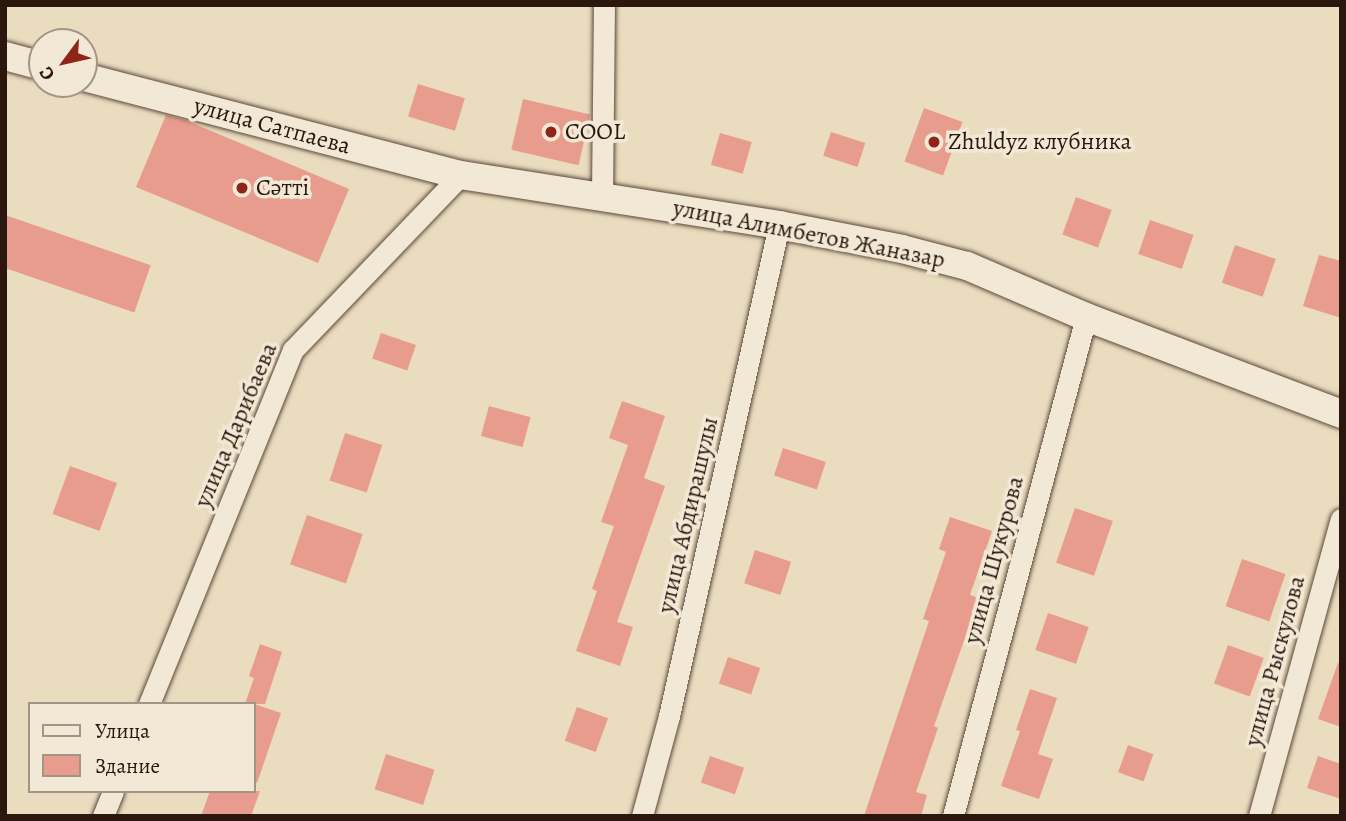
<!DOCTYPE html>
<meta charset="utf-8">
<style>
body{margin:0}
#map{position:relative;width:1346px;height:821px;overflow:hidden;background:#eadcbe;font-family:Alegreya,serif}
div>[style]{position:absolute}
.building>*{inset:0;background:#e79c8d;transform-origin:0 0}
.roads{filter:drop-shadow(0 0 2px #5c483b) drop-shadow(0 0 2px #5c483b)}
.street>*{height:21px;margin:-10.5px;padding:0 10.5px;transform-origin:10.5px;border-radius:10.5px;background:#f1e8d5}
.secondary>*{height:28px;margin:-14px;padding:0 14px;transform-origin:14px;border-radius:14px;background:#f1e8d5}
.dots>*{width:19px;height:19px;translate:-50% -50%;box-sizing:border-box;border:4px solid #f1e8d5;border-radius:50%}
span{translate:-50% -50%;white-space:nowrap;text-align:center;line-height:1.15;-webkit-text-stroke:7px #f1e8d5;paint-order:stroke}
.street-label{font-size:24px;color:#2c170f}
.poi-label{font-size:24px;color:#2c170f}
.left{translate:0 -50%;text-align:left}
.frame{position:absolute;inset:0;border:7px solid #2c170f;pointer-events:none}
.legend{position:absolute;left:28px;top:702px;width:228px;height:91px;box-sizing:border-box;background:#f1e8d5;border:2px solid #a29486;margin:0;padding:9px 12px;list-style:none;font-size:21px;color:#2c170f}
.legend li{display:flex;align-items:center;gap:14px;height:35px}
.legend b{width:35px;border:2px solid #a29486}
.north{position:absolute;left:28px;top:28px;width:70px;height:70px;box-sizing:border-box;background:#f1e8d5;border:2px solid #a29486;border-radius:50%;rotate:237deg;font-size:19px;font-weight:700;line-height:28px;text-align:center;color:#2c170f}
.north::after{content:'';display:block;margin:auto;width:24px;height:32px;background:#8f2418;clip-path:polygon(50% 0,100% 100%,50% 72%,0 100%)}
</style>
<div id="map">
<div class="building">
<i style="left:418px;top:84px;width:49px;height:34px;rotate:17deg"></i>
<i style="left:523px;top:99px;width:69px;height:52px;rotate:13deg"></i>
<i style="left:924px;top:108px;width:41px;height:57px;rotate:20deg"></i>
<i style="clip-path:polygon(166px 115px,185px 120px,349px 189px,318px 263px,136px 187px)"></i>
<i style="left:831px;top:132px;width:36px;height:25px;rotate:18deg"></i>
<i style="left:720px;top:133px;width:33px;height:33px;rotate:16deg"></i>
<i style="left:1076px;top:197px;width:38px;height:40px;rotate:20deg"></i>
<i style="left:5px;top:215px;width:154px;height:50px;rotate:19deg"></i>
<i style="left:1150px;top:220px;width:46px;height:36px;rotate:19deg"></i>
<i style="left:1235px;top:245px;width:43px;height:40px;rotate:19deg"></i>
<i style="clip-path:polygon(1319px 255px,1341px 261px,1341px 318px,1303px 306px)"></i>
<i style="left:381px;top:333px;width:37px;height:27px;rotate:19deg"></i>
<i style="clip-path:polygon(622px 401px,665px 416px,644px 478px,665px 486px,617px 622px,633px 627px,620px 666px,576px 651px,597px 591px,592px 589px,614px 526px,601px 522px,628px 445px,609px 438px)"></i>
<i style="left:489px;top:406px;width:43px;height:31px;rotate:15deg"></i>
<i style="left:345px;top:433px;width:39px;height:50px;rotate:18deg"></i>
<i style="left:783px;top:448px;width:45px;height:29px;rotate:18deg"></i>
<i style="left:70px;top:466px;width:50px;height:51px;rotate:20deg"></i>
<i style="left:1075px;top:508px;width:40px;height:58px;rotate:19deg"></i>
<i style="left:307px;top:515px;width:59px;height:52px;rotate:19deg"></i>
<i style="clip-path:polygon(950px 517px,992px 531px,970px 595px,979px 598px,934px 726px,938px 728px,916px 792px,927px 795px,921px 816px,864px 816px,929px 621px,923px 619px,946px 552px,939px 549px)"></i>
<i style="left:755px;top:550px;width:38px;height:35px;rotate:18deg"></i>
<i style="left:1242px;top:559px;width:46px;height:50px;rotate:19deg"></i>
<i style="left:1048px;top:613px;width:43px;height:39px;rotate:19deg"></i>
<i style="clip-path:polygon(260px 644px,282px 652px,265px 704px,245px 704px,254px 678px,249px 676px)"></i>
<i style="left:1228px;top:645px;width:38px;height:41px;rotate:20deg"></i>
<i style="left:728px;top:657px;width:34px;height:28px;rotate:19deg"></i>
<i style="clip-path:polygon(1338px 663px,1341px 664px,1341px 727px,1318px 719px)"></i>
<i style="clip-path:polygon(1030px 689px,1057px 698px,1038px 754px,1053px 759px,1039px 799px,1001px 786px,1020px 731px,1016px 730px)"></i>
<i style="clip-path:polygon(254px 704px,281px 713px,257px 783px,254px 783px)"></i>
<i style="left:577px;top:707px;width:33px;height:36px;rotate:20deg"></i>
<i style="left:1128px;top:745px;width:27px;height:29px;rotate:20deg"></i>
<i style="left:386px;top:754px;width:51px;height:37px;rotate:18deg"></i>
<i style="left:710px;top:756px;width:36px;height:28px;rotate:19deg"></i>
<i style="clip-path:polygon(1318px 756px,1341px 764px,1341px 799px,1307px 788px)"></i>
<i style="clip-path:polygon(210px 791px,260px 791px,251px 816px,201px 816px)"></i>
</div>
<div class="roads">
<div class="street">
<i style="left:602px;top:195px;width:190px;rotate:-89.4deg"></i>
<i style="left:149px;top:704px;width:382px;rotate:-67.9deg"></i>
<i style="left:293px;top:350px;width:243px;rotate:-46.2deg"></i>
<i style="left:103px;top:816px;width:27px;rotate:-68deg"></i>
<i style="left:642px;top:816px;width:104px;rotate:-74.9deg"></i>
<i style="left:669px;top:716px;width:503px;rotate:-77.37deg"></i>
<i style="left:953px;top:816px;width:516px;rotate:-75.08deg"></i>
<i style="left:1259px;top:816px;width:308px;rotate:-74.6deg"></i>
</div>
<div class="secondary">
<i style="left:5px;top:56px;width:38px;rotate:15deg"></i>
<i style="left:84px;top:77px;width:390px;rotate:14.6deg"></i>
<i style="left:461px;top:175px;width:322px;rotate:8.9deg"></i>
<i style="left:779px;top:225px;width:125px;rotate:11deg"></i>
<i style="left:902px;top:249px;width:67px;rotate:14.7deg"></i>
<i style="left:967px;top:266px;width:129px;rotate:23.2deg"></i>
<i style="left:1086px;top:317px;width:273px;rotate:20.8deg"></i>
</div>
</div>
<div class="dots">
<i style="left:551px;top:132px;background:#8f2418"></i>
<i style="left:934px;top:142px;background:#8f2418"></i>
<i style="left:242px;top:188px;background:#8f2418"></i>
</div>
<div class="street-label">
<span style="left:272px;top:126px;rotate:15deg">улица Сатпаева</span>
<span style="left:809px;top:234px;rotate:11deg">улица Алимбетов Жаназар</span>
<span style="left:236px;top:425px;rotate:-67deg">улица Дарибаева</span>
<span style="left:688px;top:515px;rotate:-77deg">улица Абдирашулы</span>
<span style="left:994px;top:560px;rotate:-75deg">улица Шукурова</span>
<span style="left:1275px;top:661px;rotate:-75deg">улица Рыскулова</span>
</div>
<div class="poi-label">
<span class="left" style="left:565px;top:132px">COOL</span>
<span class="left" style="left:948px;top:142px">Zhuldyz клубника</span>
<span class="left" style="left:256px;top:188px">Сәтті</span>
</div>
<div class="frame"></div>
<ul class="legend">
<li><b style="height:9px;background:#f1e8d5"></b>Улица</li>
<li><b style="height:19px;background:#e79c8d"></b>Здание</li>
</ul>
<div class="north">С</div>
</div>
